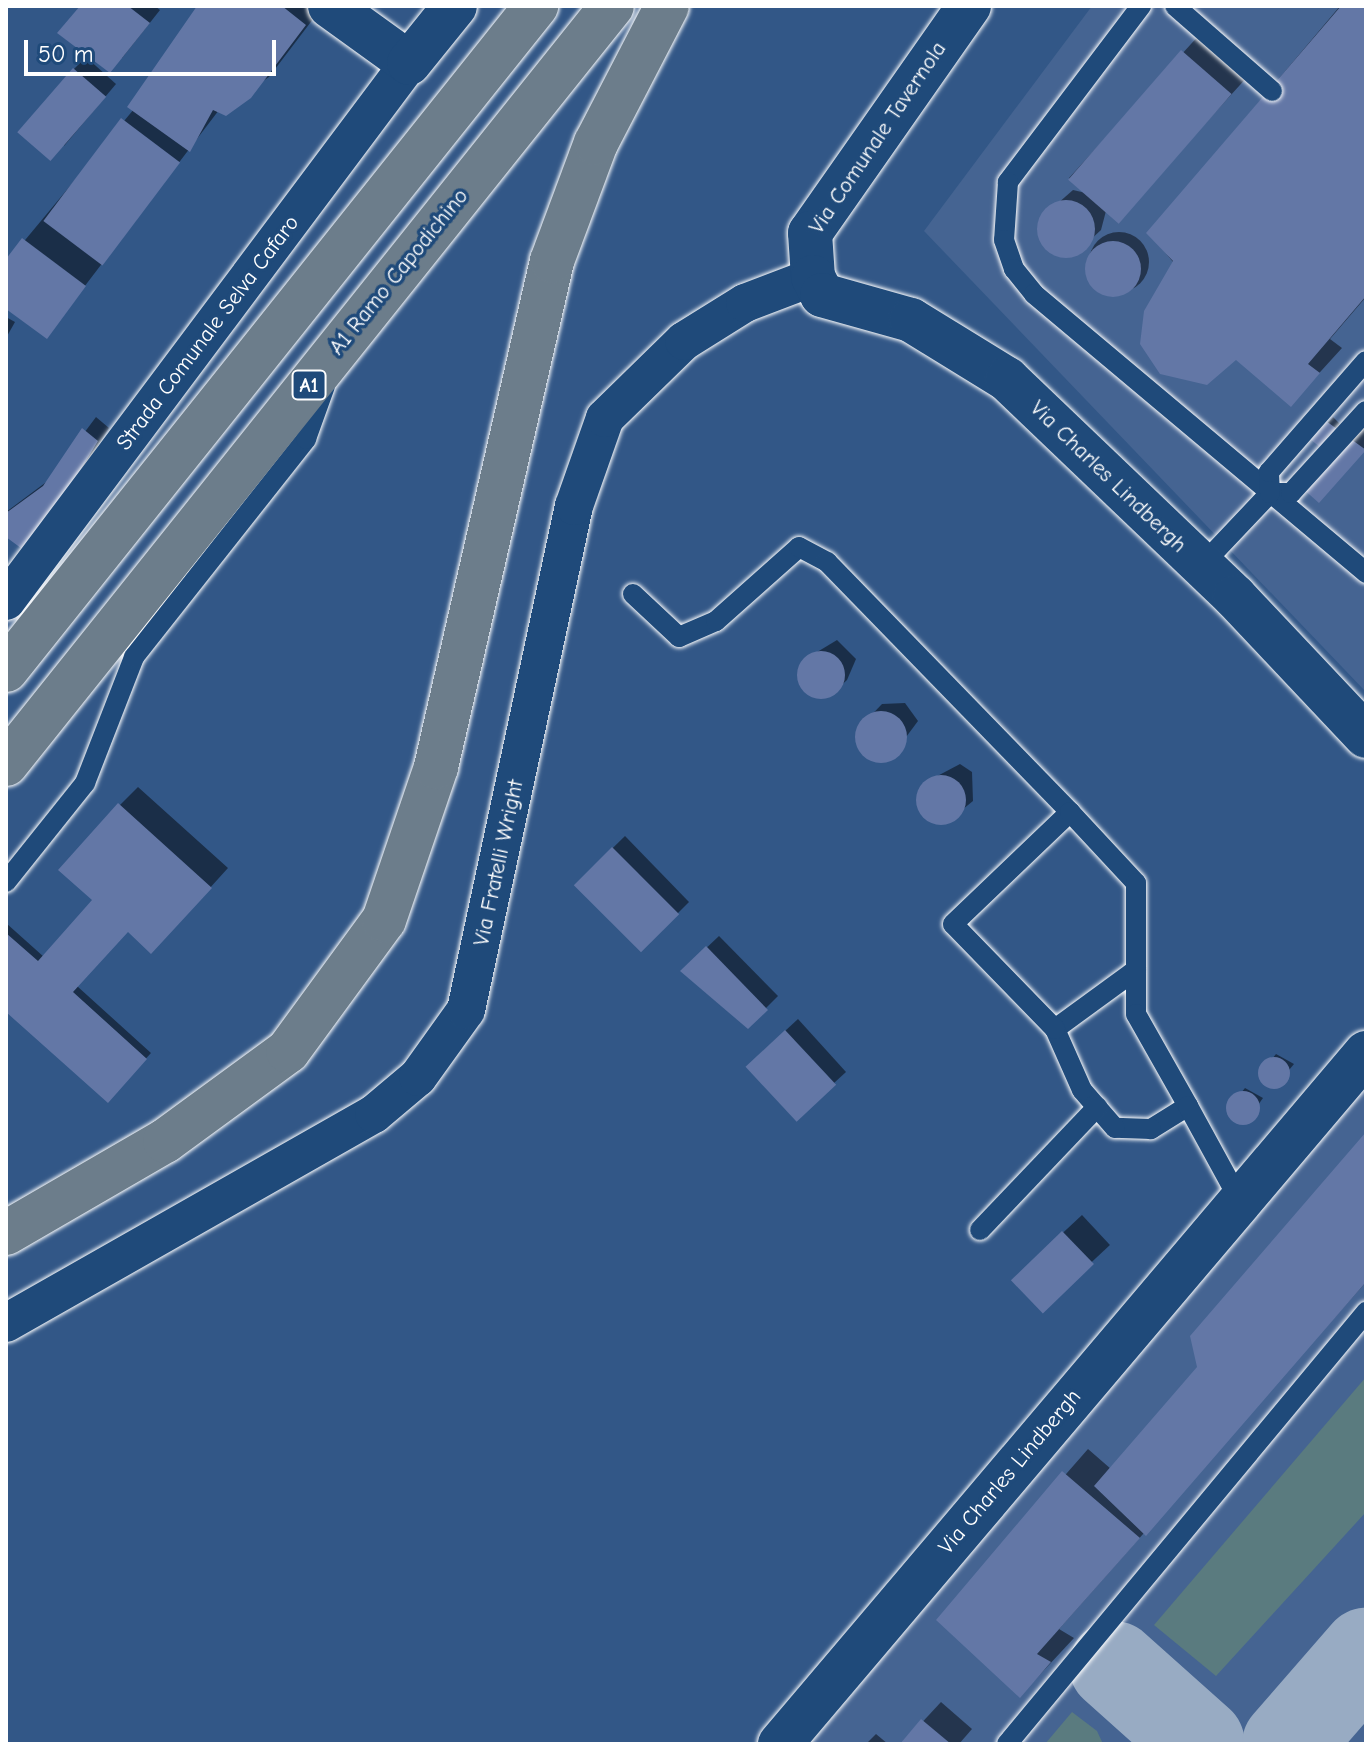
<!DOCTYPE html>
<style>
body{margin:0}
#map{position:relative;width:1372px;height:1750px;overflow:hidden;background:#325787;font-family:"Comic Neue",sans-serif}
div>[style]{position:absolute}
.built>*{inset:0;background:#456492}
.green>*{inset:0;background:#5a7b7f}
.shadow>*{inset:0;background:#0007;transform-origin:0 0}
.round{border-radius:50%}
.taxiway>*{height:90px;margin:-45px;padding:0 45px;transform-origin:45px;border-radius:45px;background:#98abc3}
.building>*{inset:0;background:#6377a6;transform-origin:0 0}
.roads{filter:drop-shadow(0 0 2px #fff) drop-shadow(0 0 2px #fff)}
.service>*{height:20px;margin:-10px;padding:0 10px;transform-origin:10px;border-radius:10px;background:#1f4a7a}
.minor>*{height:38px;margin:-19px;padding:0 19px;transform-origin:19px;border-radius:19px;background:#1f4a7a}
.tertiary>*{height:44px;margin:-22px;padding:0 22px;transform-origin:22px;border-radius:22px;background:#1f4a7a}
.motorway>*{height:44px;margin:-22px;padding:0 22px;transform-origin:22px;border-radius:22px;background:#6c7d8b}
span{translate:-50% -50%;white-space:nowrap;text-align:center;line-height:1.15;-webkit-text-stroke:7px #1f4a7a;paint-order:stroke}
.shield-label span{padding:2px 6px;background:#1f4a7a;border:2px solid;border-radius:6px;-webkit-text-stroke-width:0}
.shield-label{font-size:20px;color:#fff;font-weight:700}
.street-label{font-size:22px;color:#fff}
.frame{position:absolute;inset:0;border:8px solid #fff;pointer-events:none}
.scale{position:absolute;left:24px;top:40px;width:252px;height:36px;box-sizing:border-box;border:4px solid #fff;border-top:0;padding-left:10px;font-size:24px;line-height:28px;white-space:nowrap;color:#fff;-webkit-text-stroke:6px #1f4a7a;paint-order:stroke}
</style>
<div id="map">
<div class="built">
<i style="clip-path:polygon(1092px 6px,1366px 6px,1366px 692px,924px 231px)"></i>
<i style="clip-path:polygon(1366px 1083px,1366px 1744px,810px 1744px)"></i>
</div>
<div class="green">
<i style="clip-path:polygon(1366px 1377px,1366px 1512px,1216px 1676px,1154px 1625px)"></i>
<i style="clip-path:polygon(1072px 1712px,1097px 1731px,1103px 1744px,1045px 1744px)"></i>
</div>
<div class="shadow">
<i style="clip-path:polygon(83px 6px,155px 6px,160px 10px,122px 58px)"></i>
<i style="clip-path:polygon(201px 6px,323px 6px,269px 77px,219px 110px,46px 337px,6px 306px,6px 263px,134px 109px)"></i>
<i style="clip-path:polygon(1340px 6px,1366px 6px,1366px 297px,1330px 339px,1342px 348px,1291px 404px,1149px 233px)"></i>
<i style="clip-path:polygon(1201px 33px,1249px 75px,1134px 202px,1106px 211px,1101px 230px,1074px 255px,1056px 254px,1039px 235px,1041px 218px,1073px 190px,1086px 193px,1069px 178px)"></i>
<i style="clip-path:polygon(86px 57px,116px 84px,64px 146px,74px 69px)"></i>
<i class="round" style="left:1089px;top:232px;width:60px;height:60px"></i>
<i style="clip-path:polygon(6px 317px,15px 322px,6px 338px)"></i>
<i style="clip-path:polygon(96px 417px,109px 428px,41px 540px,6px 535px,6px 512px,49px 480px)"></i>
<i style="clip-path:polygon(1333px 417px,1340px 424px,1335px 430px,1353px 417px,1366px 429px,1366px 449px,1331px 488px,1331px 440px,1313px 439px)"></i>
<i style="clip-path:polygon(837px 640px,856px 659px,847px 680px,834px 692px,807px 691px,799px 673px,804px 660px)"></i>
<i style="clip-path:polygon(905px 703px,918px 721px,889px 760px,874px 760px,861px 751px,859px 728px,882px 704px)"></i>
<i style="clip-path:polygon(960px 764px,972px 772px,973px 801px,947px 822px,925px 817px,919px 804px,926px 782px)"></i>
<i style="clip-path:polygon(138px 787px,228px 868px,169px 933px,128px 930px,77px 986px,151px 1053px,108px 1100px,6px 1009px,6px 923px,44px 957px,95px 900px,120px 805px)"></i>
<i style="clip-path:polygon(625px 836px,689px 902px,677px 914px,576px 884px)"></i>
<i style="clip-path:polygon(719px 936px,778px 996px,748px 1026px,683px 970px)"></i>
<i style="clip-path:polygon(798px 1019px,846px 1072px,797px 1117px,760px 1054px)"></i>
<i style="clip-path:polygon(1276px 1054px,1294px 1064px,1275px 1087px,1260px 1074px)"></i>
<i style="clip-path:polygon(1245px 1088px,1263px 1098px,1246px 1122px,1228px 1109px)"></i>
<i style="clip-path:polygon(1366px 1135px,1366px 1282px,1059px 1629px,1074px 1638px,1020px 1696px,939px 1619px,1088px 1449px,1111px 1469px,1200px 1368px)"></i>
<i style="left:1082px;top:1215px;width:41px;height:69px;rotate:47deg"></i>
<i style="clip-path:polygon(941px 1702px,972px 1729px,959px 1744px,902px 1744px)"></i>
<i style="clip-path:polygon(876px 1734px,888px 1744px,866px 1744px)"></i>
</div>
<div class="taxiway">
<i style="left:1114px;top:1666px;width:115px;rotate:41.8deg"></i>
<i style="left:1287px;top:1744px;width:121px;rotate:-49deg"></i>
</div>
<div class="building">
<i style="clip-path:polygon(80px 6px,128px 6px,150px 23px,110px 73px,57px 33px)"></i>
<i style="clip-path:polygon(197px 6px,282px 6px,306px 25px,251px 98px,226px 116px,213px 110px,190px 152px,127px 107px)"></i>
<i style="clip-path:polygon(1341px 6px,1366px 6px,1366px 296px,1308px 364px,1320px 373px,1291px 407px,1236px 360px,1207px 385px,1160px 374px,1140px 344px,1144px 311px,1173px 261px,1146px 233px)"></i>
<i style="left:1181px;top:50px;width:67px;height:172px;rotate:41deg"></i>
<i style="left:73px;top:68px;width:44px;height:85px;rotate:41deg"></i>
<i style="left:121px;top:118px;width:74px;height:129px;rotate:37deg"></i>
<i class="round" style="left:1037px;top:200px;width:58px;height:58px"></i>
<i style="clip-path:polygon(22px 238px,86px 286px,47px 339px,6px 309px,6px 259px)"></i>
<i class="round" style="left:1085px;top:241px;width:56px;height:56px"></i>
<i style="clip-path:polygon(1326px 421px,1366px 450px,1319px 503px,1293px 480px,1321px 448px,1310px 439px)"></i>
<i style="clip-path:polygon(82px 428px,98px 441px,29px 554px,6px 537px,6px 513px,43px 486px)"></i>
<i class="round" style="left:797px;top:651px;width:48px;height:48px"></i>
<i class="round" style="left:855px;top:711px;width:52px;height:52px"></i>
<i class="round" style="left:916px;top:775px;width:50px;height:50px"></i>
<i style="clip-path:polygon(118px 803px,212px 888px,151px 954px,128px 932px,73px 992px,147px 1059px,108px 1103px,6px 1012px,6px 933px,38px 961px,92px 900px,58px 870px)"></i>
<i style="left:612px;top:847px;width:95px;height:54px;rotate:45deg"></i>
<i style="clip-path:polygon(706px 946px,768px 1010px,748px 1029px,680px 971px)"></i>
<i style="left:785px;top:1030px;width:75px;height:54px;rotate:47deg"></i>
<i class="round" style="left:1258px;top:1057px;width:32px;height:32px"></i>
<i class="round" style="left:1226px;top:1091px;width:34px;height:34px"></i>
<i style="clip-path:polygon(1366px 1132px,1366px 1282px,1146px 1536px,1094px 1486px,1197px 1367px,1190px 1336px)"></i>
<i style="left:1062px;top:1231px;width:46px;height:71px;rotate:46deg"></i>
<i style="clip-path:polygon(1062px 1471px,1140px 1538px,1037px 1654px,1051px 1662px,1020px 1698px,936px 1620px)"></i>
<i style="clip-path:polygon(921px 1719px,951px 1744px,900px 1744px)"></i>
</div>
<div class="roads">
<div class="service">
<i style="left:1141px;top:6px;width:221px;rotate:127.1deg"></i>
<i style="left:1008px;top:182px;width:58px;rotate:93.9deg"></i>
<i style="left:1004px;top:240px;width:31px;rotate:71deg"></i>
<i style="left:1014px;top:269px;width:32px;rotate:51deg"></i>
<i style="left:1034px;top:294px;width:434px;rotate:40deg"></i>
<i style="left:1175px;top:6px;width:129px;rotate:41.2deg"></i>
<i style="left:1270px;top:493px;width:21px"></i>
<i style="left:1291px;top:493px;width:111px;rotate:-47.6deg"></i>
<i style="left:1201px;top:566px;width:100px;rotate:-46.6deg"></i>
<i style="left:1270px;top:493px;width:21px;rotate:-93deg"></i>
<i style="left:1269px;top:472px;width:147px;rotate:-48.9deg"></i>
<i style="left:633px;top:594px;width:63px;rotate:43.1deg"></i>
<i style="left:679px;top:637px;width:40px;rotate:-23.4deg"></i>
<i style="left:716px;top:621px;width:111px;rotate:-41.7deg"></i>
<i style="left:799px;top:547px;width:32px;rotate:28deg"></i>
<i style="left:827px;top:562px;width:349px;rotate:45.8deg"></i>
<i style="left:6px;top:882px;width:127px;rotate:-51.4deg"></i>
<i style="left:85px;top:783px;width:135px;rotate:-68.7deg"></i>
<i style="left:134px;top:657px;width:278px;rotate:-51.7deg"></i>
<i style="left:306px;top:439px;width:56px;rotate:-70.3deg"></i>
<i style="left:1055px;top:1029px;width:100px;rotate:-36.1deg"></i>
<i style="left:1188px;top:1106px;width:44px;rotate:148.1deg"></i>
<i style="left:1151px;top:1129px;width:36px;rotate:-178deg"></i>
<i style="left:1115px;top:1128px;width:50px;rotate:-131deg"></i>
<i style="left:1082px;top:1090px;width:67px;rotate:-113.9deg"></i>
<i style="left:1055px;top:1029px;width:146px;rotate:-134.2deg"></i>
<i style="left:953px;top:924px;width:162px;rotate:-43.7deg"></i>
<i style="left:1070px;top:812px;width:97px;rotate:47.1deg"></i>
<i style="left:1136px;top:883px;width:131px;rotate:90deg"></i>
<i style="left:1136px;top:1014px;width:106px;rotate:60.5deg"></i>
<i style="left:1188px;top:1106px;width:106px;rotate:61.3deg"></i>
<i style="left:980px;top:1230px;width:170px;rotate:-46.4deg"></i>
<i style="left:1007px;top:1744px;width:562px;rotate:-50.27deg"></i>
</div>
<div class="minor">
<i style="left:6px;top:601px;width:672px;rotate:-53.16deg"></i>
<i style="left:6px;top:1323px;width:423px;rotate:-29.6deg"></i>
<i style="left:374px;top:1114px;width:57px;rotate:-40.1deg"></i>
<i style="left:418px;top:1077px;width:82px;rotate:-54.4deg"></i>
<i style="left:466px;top:1010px;width:515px;rotate:-77.91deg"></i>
<i style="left:574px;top:506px;width:93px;rotate:-70.6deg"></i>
<i style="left:605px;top:418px;width:110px;rotate:-44.3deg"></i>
<i style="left:684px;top:341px;width:72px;rotate:-31.9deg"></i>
<i style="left:745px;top:303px;width:73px;rotate:-20.9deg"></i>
</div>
<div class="tertiary">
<i style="left:330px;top:6px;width:97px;rotate:35.8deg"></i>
<i style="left:409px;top:63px;width:73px;rotate:-51.1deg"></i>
<i style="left:969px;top:6px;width:277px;rotate:125deg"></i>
<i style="left:810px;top:233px;width:44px;rotate:86.1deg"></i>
<i style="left:813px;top:277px;width:20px;rotate:63deg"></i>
<i style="left:822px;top:295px;width:92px;rotate:15.7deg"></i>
<i style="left:911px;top:320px;width:113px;rotate:31.6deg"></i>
<i style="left:1007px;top:379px;width:315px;rotate:43.7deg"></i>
<i style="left:1235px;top:597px;width:191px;rotate:46.7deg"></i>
<i style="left:780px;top:1744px;width:906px;rotate:-49.7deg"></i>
</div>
<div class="motorway">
<i style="left:6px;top:670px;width:850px;rotate:-51.4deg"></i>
<i style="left:6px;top:764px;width:970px;rotate:-51.36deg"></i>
<i style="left:6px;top:1233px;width:184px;rotate:-30.1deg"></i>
<i style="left:165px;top:1141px;width:152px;rotate:-36.2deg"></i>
<i style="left:288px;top:1051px;width:162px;rotate:-53.8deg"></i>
<i style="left:384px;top:920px;width:162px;rotate:-71.2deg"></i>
<i style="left:436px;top:767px;width:519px;rotate:-77.09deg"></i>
<i style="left:552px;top:261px;width:126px;rotate:-69.6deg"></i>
<i style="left:596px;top:143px;width:154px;rotate:-62.6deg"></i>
</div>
</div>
<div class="shield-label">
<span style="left:309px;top:385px">A1</span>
</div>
<div class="street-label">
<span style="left:878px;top:138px;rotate:-56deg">Via Comunale Tavernola</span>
<span style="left:399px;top:272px;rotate:-51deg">A1 Ramo Capodichino</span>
<span style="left:208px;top:333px;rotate:-53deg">Strada Comunale Selva Cafaro</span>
<span style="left:1108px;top:477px;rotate:44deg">Via Charles Lindbergh</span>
<span style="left:499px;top:863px;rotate:-78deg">Via Fratelli Wright</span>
<span style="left:1010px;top:1472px;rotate:-50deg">Via Charles Lindbergh</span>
</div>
<div class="frame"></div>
<div class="scale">50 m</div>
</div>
